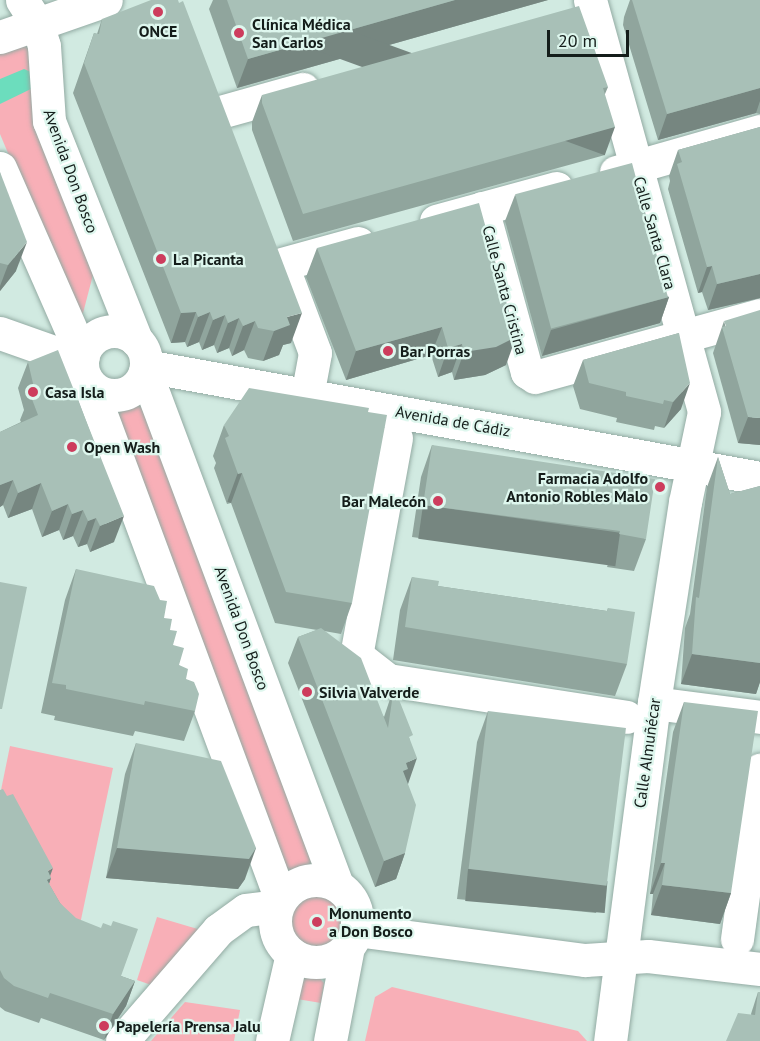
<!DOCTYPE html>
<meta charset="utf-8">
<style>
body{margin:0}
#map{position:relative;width:760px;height:1041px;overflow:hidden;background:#d1eae1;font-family:"PT Sans",sans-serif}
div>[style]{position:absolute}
.green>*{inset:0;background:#f8afb7}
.round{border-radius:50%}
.water>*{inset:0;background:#6cddbd}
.roads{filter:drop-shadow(0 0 2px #93aba3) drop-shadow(0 0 2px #93aba3)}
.minor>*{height:33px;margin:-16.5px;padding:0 16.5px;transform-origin:16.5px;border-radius:16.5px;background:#fff}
.major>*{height:33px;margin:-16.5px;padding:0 16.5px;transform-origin:16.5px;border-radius:16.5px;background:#fff}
.major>.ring{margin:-16.5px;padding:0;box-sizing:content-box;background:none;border:33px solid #fff;border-radius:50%}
.wall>*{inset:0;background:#90a59d}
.shaded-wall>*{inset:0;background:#768680;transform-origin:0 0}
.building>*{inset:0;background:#a8c0b7;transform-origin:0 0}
.dots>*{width:16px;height:16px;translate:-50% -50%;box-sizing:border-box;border:3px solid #def7ee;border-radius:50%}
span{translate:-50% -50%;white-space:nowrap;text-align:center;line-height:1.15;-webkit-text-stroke:4.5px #def7ee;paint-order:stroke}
.poi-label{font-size:16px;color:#141d1a;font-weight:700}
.left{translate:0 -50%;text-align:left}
.right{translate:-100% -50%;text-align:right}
.street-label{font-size:16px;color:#141d1a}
.scale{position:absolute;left:547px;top:30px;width:82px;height:27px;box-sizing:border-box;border:3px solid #141d1a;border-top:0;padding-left:8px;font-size:18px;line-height:21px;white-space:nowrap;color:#141d1a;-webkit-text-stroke:4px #def7ee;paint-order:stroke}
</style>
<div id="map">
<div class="green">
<i style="clip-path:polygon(27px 40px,94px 271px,83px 313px,76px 315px,0 134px,0 50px)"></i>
<i style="clip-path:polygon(110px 400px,145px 405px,318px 864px,301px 866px,287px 875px)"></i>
<i style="clip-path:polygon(10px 746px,113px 768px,79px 929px,61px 926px,0 795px)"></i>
<i class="round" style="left:290px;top:895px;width:52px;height:52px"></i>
<i style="clip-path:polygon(157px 917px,201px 930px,154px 986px,137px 980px)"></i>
<i style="clip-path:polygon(314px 972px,324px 983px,321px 1003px,297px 999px,304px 975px)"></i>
<i style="clip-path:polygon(392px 987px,578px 1031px,587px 1041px,365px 1041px,375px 997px)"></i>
<i style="clip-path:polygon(185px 1002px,240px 1010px,234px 1041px,151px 1041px)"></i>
</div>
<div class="water">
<i style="clip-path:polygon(24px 69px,31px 72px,33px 88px,0 104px,0 79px)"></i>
</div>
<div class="roads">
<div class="minor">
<i style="left:590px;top:0;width:427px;rotate:74.5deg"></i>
<i style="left:704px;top:412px;width:92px;rotate:101.9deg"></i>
<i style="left:685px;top:502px;width:203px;rotate:98.8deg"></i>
<i style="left:654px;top:703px;width:341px;rotate:97.4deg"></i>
<i style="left:224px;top:111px;width:82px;rotate:-15.6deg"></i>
<i style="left:616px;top:172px;width:150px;rotate:-15.9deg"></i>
<i style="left:482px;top:208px;width:170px;rotate:74.7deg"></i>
<i style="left:527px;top:372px;width:9px;rotate:32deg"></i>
<i style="left:535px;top:377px;width:233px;rotate:-15.4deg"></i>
<i style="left:436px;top:221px;width:125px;rotate:-15.3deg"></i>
<i style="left:282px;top:264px;width:79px;rotate:-15.4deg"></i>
<i style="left:285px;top:273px;width:85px;rotate:69.4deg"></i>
<i style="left:315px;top:353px;width:44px;rotate:100.5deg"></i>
<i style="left:396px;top:438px;width:221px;rotate:100.4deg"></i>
<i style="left:356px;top:655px;width:41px;rotate:38deg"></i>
<i style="left:388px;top:680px;width:241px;rotate:8.8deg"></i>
<i style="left:654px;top:703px;width:107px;rotate:7.5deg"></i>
<i style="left:356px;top:930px;width:231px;rotate:7.5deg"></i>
<i style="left:585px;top:960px;width:63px;rotate:-3.6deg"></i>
<i style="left:648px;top:956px;width:113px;rotate:6.6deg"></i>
<i style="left:737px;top:939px;width:171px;rotate:-82.2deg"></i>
<i style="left:122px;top:1041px;width:147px;rotate:-49.1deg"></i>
<i style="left:218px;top:930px;width:34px;rotate:-36deg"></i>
<i style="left:246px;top:910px;width:31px;rotate:-7deg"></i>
</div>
<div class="major">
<i style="left:22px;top:0;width:27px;rotate:57deg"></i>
<i style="left:37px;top:23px;width:24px;rotate:73deg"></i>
<i style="left:44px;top:46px;width:75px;rotate:86.2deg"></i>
<i style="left:49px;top:121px;width:236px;rotate:68.3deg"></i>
<i style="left:0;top:37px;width:112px;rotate:-19.2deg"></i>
<i style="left:0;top:168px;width:206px;rotate:66.3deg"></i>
<i class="ring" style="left:82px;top:331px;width:31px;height:31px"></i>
<i style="left:0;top:333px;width:87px;rotate:19.5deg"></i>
<i style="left:146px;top:366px;width:624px;rotate:10.34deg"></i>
<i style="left:145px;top:371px;width:549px;rotate:69.52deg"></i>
<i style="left:90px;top:385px;width:546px;rotate:69.64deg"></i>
<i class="ring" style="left:275px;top:880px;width:49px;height:49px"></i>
<i style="left:272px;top:1041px;width:89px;rotate:-77.1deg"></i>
<i style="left:330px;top:1041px;width:91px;rotate:-79.2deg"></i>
</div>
</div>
<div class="wall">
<i style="clip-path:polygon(213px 0,548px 0,237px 88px,209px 9px)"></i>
<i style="clip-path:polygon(630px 0,760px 0,760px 114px,756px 113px,658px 140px,623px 25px,624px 17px)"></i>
<i style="clip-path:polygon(102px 19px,291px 343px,283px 345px,279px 355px,263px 361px,248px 358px,244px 350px,232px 356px,229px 348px,217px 353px,214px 345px,202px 350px,199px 342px,187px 347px,185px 342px,171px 343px,73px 93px,94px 33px,97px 34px)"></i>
<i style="clip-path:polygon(608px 87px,605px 94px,605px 155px,293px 241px,252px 130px,252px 122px,262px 95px)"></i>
<i style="clip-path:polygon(760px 127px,760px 298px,708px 310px,702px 292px,698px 293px,668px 189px,670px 181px,669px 176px,678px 150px)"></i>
<i style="clip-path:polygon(0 172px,16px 271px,0 291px)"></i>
<i style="clip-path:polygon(515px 195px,669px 297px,660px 323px,542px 356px,505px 221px)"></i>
<i style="clip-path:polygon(317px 248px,506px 365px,485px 375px,454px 380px,452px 372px,438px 377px,431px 355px,346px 380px,306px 277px)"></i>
<i style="clip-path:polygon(724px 321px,760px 445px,738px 443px,713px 353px)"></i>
<i style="clip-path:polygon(679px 333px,681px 409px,664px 428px,655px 426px,654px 430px,616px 422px,617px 418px,580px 409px,573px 386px,583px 360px)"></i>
<i style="clip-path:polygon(28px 362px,114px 542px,90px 552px,87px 544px,78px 547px,73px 536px,63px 540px,59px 530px,42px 537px,32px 509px,8px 518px,3px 505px,0 507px,0 432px,21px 422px,20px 420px,24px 410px,18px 388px)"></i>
<i style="clip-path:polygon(224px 425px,352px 603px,341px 634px,324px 631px,384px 717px,394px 687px,410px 741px,408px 784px,405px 853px,396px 879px,375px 887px,288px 663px,298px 637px,317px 630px,275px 623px,231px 503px,227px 504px,214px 468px,216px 463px,213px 456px)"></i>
<i style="clip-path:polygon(432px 445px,646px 539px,634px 571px,607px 567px,608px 564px,412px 537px,421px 477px)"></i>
<i style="clip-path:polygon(718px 457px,730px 494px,760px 486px,760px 682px,756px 694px,681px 684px,685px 628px,690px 614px,707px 487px)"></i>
<i style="clip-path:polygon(76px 569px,164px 618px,170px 630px,173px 645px,179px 665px,186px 679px,195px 711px,184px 741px,135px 731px,133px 736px,54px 720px,55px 716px,41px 713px,65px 600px)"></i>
<i style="clip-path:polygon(412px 577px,438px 586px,607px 611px,608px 608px,627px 664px,615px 696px,393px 660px,400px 610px)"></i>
<i style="clip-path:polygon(684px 702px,731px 893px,720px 924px,651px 915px,653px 894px,650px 894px,673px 732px)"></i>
<i style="clip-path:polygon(488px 711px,607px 882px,596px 913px,457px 899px,477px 742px)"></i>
<i style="clip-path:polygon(136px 743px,245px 879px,238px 889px,106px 878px,125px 774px)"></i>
<i style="clip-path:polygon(0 790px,50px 876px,51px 878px,49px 884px,60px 903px,121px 976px,135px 981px,126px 1006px,104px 1040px,41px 1018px,39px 1023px,5px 1011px,0 1007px)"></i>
<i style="clip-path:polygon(758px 992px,760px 1041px,751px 1014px)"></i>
</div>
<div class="shaded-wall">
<i style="clip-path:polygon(455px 0,548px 0,237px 88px,248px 59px)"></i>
<i style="clip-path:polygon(760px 88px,760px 101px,756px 113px,658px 140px,667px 114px)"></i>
<i style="left:615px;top:127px;width:30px;height:324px;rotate:110deg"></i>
<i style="clip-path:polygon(27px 242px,16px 271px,0 291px,0 286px,8px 265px)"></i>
<i style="clip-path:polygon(712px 266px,702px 292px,698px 293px,707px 267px)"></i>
<i style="clip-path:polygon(760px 274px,760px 298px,708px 310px,717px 284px)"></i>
<i style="clip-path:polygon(669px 297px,660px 323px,542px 356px,551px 330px)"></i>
<i style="clip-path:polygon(196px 312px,185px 342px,171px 343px,181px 313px)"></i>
<i style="clip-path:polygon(210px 312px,199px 342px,187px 347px,198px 317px)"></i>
<i style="clip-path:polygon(302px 313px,291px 343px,283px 345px,279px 355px,263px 361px,274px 331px,287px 317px)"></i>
<i style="clip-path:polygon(225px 315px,214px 345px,202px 350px,213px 320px)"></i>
<i style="clip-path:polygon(239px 318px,229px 348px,217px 353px,228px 323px)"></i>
<i style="clip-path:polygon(255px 321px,244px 350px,232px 356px,243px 326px)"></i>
<i style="clip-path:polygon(442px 327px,431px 355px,346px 380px,356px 351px)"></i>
<i style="clip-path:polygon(516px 337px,506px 365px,485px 375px,454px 380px,464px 352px)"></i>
<i style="clip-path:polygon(462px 344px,452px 372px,438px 377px,448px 348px)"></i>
<i style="clip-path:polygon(690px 383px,681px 409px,664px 428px,673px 402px)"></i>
<i style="clip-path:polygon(748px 417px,760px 418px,760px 445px,738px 443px)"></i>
<i style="left:242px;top:473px;width:32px;height:4px;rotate:110deg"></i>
<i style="clip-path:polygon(13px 480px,3px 505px,0 507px,0 485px)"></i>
<i style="clip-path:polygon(41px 483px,32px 509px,8px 518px,18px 493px)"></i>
<i style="clip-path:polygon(68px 504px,59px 530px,42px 537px,52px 511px)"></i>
<i style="left:423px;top:505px;width:199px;height:34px;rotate:8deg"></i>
<i style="clip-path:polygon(83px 510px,73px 536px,63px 540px,72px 514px)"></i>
<i style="clip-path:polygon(124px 516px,114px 542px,90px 552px,100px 526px)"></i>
<i style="clip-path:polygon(96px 518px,87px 544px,78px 547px,88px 521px)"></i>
<i style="clip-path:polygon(692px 654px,760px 663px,760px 682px,756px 694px,681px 684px)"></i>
<i style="clip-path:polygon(417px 758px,408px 784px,393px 797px,406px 763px)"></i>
<i style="clip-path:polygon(117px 848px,256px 848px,245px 879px,238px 889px,106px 878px)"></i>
<i style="clip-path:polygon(405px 853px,396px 879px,375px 887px,384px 861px)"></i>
<i style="clip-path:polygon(661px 863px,665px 863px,653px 894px,650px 894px)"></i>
<i style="clip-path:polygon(53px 868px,49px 879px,51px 878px,42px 903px,48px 871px)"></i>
<i style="left:468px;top:869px;width:140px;height:32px;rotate:5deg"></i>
<i style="clip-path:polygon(662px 885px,731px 893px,720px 924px,651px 915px)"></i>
<i style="clip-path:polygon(135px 981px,126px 1006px,104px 1040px,113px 1014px)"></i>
</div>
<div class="building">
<i style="clip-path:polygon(151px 0,178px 0,179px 3px,183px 1px,302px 313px,287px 317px,290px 325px,274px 331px,258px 328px,255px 321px,243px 326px,239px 318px,228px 323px,225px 315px,213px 320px,210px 312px,198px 317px,196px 312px,181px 313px,84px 63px,94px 33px,99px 34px,102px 19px)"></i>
<i style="clip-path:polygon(227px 0,455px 0,248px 59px)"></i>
<i style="clip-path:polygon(632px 0,760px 0,760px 88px,667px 114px)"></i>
<i style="clip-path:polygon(579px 6px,608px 87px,603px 88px,615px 127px,303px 214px,262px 103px,262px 95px)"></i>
<i style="clip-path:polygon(760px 127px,760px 274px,717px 284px,712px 266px,707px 267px,677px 164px,682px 162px,678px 150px)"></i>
<i style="left:632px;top:163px;width:139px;height:121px;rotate:75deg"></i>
<i style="clip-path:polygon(0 172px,27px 242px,8px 265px,0 263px)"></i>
<i style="clip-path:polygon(479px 203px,516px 337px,496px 347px,464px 352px,462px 344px,448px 348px,442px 327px,356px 351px,317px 248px)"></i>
<i style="clip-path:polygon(760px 310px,760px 418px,748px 417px,722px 327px,726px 326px,724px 321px)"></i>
<i style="clip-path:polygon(679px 333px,690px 383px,673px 402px,664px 400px,663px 404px,626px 396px,626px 392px,589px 383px,583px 360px)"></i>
<i style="clip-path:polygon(58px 350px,124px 516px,100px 526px,96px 518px,88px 521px,83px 510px,72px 514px,68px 504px,52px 511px,41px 483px,18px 493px,13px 480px,0 485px,0 432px,38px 415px,30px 394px,35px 392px,28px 362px)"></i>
<i style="clip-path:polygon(249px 388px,369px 408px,368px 412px,387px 415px,352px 603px,286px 592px,242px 473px,238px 474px,225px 438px,229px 436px,224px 425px)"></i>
<i style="clip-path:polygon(432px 445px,655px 479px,646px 539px,619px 534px,620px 531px,423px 505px)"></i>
<i style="clip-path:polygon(718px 457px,730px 494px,760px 486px,760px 663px,692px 654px,696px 597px,699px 598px)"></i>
<i style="clip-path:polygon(76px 569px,154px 586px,160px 600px,167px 601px,164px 618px,172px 619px,170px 630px,177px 631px,173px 645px,184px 648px,179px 665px,188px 669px,186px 679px,194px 682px,199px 694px,195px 711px,145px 701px,144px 705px,66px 689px,66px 685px,52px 683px)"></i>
<i style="clip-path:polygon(412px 577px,439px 581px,438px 586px,607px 611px,608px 608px,635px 612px,627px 664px,405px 627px)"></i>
<i style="clip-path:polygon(0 582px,27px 587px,2px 709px,0 709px)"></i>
<i style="clip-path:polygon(321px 628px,361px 658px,388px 728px,394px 687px,413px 735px,409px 737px,417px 758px,406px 763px,408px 769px,403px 771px,416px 805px,405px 853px,384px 861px,298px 637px)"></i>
<i style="clip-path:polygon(684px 702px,758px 711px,731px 893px,662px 885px,665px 863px,661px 863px)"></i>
<i style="left:488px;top:711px;width:139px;height:159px;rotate:7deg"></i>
<i style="clip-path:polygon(136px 743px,221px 761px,256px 848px,249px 859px,117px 848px)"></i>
<i style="clip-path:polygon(3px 789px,7px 796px,13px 794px,53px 868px,48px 871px,51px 878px,47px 880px,60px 903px,76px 918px,101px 928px,103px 923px,111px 926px,113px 921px,138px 929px,121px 976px,135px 981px,113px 1014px,50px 993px,48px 998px,14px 986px,4px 978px,0 970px,0 790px)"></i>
<i style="clip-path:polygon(758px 992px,760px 992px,760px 1041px,726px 1041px,738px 1013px,755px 1015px)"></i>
</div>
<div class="dots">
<i style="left:158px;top:12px;background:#cd3d5d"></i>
<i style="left:239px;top:33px;background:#cd3d5d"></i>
<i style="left:161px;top:259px;background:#cd3d5d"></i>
<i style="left:388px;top:351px;background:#cd3d5d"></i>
<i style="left:33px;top:392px;background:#cd3d5d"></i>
<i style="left:72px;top:447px;background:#cd3d5d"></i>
<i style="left:660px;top:487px;background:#cd3d5d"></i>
<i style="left:438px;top:501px;background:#cd3d5d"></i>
<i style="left:307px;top:692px;background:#cd3d5d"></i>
<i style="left:317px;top:922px;background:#cd3d5d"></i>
<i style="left:104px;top:1026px;background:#cd3d5d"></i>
</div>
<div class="poi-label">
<span class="left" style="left:252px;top:33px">Clínica Médica<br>San Carlos</span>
<span style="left:158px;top:31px">ONCE</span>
<span class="left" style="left:173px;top:259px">La Picanta</span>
<span class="left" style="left:400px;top:351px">Bar Porras</span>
<span class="left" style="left:45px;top:392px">Casa Isla</span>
<span class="left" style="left:84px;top:447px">Open Wash</span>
<span class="right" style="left:648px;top:487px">Farmacia Adolfo<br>Antonio Robles Malo</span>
<span class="right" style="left:426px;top:501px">Bar Malecón</span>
<span class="left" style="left:319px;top:692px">Silvia Valverde</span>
<span class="left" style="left:329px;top:922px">Monumento<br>a Don Bosco</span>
<span class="left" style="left:116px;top:1026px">Papelería Prensa Jalu</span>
</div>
<div class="street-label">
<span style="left:71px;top:171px;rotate:70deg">Avenida Don Bosco</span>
<span style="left:655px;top:233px;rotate:74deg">Calle Santa Clara</span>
<span style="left:505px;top:290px;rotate:75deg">Calle Santa Cristina</span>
<span style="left:453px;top:421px;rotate:10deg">Avenida de Cádiz</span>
<span style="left:242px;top:628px;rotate:70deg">Avenida Don Bosco</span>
<span style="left:647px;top:753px;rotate:-82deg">Calle Almuñécar</span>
</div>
<div class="scale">20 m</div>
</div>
